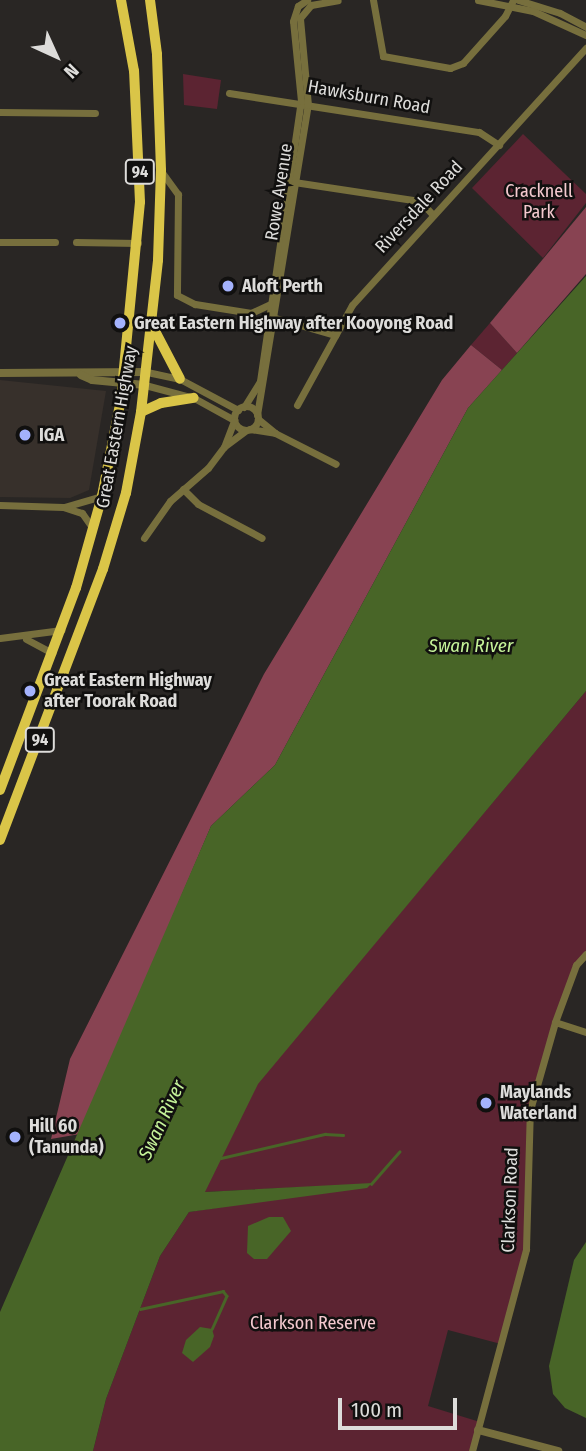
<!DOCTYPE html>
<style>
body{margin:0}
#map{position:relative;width:586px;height:1451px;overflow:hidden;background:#292624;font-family:"Fira Sans Condensed",sans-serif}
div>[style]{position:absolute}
.built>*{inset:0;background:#37302b}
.green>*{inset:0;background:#5c2432}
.forest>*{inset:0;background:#884352}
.water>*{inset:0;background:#486527}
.stream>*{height:2.5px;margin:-1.25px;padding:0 1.25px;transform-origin:1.25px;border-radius:1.25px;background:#486527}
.minor>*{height:7px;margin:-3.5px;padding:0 3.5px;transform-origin:3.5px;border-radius:3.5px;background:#776f3d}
.minor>.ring{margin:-3.5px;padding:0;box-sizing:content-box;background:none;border:7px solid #776f3d;border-radius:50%}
.tertiary>*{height:8px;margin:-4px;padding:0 4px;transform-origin:4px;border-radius:4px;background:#776f3d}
.trunk>*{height:10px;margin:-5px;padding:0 5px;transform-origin:5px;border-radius:5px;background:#dac548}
.dots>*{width:19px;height:19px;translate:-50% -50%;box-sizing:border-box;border:4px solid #11100f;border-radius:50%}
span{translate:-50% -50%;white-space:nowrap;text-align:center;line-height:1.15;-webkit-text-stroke:5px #11100f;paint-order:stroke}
.shield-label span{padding:2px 5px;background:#11100f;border:2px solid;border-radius:5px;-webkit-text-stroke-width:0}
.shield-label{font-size:16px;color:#dddcda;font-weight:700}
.street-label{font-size:18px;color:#dddcda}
.park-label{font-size:18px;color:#f4c9cf}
.poi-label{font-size:18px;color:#dddcda;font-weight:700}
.left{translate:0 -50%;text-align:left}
.water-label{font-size:19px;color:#c5f399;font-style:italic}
.north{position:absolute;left:21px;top:21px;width:70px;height:70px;-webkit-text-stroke:5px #11100f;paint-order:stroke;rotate:135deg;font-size:19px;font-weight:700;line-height:28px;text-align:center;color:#dddcda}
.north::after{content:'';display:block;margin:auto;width:24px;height:32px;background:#dddcda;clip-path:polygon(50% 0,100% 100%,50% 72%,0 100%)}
.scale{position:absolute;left:338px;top:1398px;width:119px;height:32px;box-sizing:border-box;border:4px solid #dddcda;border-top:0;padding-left:9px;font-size:21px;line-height:24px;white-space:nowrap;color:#dddcda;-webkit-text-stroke:5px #11100f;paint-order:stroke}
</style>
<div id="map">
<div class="built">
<i style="clip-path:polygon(0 380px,106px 391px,89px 490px,70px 498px,0 497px)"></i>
</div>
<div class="green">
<i style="clip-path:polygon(183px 74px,221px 80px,217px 109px,184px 105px)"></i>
<i style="clip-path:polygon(523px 134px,586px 194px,586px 203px,543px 258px,472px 188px)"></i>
<i style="clip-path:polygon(490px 323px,517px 353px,502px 370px,471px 345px)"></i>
<i style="clip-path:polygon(586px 691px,586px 952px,581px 956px,528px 1108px,525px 1249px,501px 1344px,448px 1330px,428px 1406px,480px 1422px,472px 1451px,93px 1451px,106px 1399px,160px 1256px,189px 1212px,371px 1184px,204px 1192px,257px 1084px)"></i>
</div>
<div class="forest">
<i style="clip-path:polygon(586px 207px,586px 274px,517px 353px,490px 323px)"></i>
<i style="clip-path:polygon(471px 345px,502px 370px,468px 408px,275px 765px,211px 826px,80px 1134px,51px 1139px,70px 1059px,264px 674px,442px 380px)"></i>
</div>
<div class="water">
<i style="clip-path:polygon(586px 276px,586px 691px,258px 1084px,205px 1192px,372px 1183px,367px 1188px,189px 1212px,160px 1256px,106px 1399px,93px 1451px,0 1451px,0 1312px,211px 826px,275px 765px,468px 408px)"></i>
<i style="clip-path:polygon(269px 1217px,283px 1217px,291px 1231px,267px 1259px,254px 1259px,247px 1253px,248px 1226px)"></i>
<i style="clip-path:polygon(586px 1242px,586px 1418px,565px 1408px,553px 1394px,549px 1366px,574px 1260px)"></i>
<i style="clip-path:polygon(200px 1327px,212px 1329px,214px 1336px,210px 1347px,193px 1362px,182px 1353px,186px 1340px)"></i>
</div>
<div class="stream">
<i style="left:221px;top:1158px;width:107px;rotate:-13deg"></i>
<i style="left:325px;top:1134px;width:18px;rotate:3deg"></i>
<i style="left:371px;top:1184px;width:43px;rotate:-48.8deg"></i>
<i style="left:140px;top:1309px;width:85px;rotate:-12.2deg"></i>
<i style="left:223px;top:1291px;width:6px;rotate:51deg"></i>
<i style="left:227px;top:1296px;width:36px;rotate:114deg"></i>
</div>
<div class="minor">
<i style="left:373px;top:0;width:57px;rotate:79.9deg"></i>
<i style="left:383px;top:56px;width:68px;rotate:10.2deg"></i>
<i style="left:450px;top:68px;width:14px;rotate:-21deg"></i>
<i style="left:463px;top:63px;width:63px;rotate:-48.2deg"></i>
<i style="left:505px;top:16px;width:18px;rotate:-63deg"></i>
<i style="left:478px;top:0;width:56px;rotate:11.3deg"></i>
<i style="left:533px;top:11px;width:58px;rotate:24.4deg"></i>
<i style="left:518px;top:0;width:44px;rotate:17.2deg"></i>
<i style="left:560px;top:13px;width:30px;rotate:28deg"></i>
<i style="left:229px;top:93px;width:253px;rotate:8.9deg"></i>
<i style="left:479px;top:132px;width:24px;rotate:33deg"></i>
<i style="left:0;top:112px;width:95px;rotate:0.6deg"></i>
<i style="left:161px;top:171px;width:29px;rotate:54deg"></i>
<i style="left:178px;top:194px;width:101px;rotate:90.6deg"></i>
<i style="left:177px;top:295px;width:20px;rotate:27deg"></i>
<i style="left:195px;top:304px;width:57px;rotate:9.1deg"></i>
<i style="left:251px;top:313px;width:21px;rotate:-25deg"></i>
<i style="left:294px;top:182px;width:127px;rotate:8.6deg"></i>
<i style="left:420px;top:201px;width:19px;rotate:47deg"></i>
<i style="left:0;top:242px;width:55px"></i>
<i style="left:76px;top:242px;width:62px;rotate:0.9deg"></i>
<i style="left:272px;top:317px;width:66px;rotate:15.9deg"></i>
<i style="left:147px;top:372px;width:34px;rotate:12deg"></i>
<i style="left:180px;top:379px;width:66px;rotate:28.1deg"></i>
<i style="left:145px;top:385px;width:51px;rotate:14.9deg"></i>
<i style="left:194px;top:398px;width:46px;rotate:28.8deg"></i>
<i style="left:297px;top:405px;width:114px;rotate:-61.2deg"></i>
<i style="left:352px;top:305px;width:348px;rotate:-47.7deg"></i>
<i class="ring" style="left:234px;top:406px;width:17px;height:17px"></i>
<i style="left:244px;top:407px;width:31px;rotate:-58deg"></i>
<i style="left:260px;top:381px;width:283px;rotate:-81.7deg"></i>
<i style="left:301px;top:101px;width:80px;rotate:-95.7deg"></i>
<i style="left:293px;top:21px;width:16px;rotate:-72deg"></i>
<i style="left:298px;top:6px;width:11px;rotate:-34deg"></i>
<i style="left:257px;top:415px;width:314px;rotate:-80.7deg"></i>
<i style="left:308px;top:105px;width:87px;rotate:-95.3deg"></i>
<i style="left:300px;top:18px;width:17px;rotate:-50deg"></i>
<i style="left:311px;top:5px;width:27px;rotate:-10deg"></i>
<i style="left:258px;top:419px;width:22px;rotate:39deg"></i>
<i style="left:275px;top:433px;width:68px;rotate:26.9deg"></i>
<i style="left:250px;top:429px;width:25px;rotate:9deg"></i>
<i style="left:225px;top:446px;width:26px;rotate:-37deg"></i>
<i style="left:183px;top:489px;width:21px;rotate:45deg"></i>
<i style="left:198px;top:504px;width:72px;rotate:28deg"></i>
<i style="left:0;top:505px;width:63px;rotate:1.8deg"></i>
<i style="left:63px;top:507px;width:20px;rotate:18deg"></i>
<i style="left:82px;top:513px;width:19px;rotate:55deg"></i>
<i style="left:64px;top:507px;width:40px;rotate:-16deg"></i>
<i style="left:144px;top:538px;width:45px;rotate:-54.9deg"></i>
<i style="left:170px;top:501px;width:50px;rotate:-41deg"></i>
<i style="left:208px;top:468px;width:26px;rotate:-53deg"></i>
<i style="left:224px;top:447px;width:28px;rotate:-69deg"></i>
<i style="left:0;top:638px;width:62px;rotate:-7.5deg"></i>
<i style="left:26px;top:639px;width:30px;rotate:28deg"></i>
<i style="left:555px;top:1022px;width:33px;rotate:18deg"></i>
<i style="left:472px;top:1451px;width:209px;rotate:-75deg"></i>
<i style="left:526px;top:1249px;width:139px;rotate:-88.4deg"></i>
<i style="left:530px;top:1110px;width:91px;rotate:-74.1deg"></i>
<i style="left:555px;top:1022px;width:61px;rotate:-69.8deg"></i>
<i style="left:576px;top:965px;width:15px;rotate:-48deg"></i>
</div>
<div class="tertiary">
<i style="left:0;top:373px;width:147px;rotate:-0.4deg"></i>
<i style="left:81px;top:375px;width:12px;rotate:24deg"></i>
<i style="left:92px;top:380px;width:53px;rotate:5.4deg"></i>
<i style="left:478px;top:1430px;width:83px;rotate:14.7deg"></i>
</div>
<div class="trunk">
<i style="left:154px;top:329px;width:56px;rotate:62.5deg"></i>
<i style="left:141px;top:412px;width:22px;rotate:-24deg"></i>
<i style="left:161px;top:403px;width:33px;rotate:-9deg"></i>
<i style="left:0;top:790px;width:216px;rotate:-69.4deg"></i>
<i style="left:76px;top:588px;width:96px;rotate:-74.2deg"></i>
<i style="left:102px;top:496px;width:99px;rotate:-78.9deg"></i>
<i style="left:121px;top:399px;width:198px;rotate:-84.5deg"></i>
<i style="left:140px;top:202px;width:131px;rotate:-92.6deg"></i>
<i style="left:134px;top:71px;width:72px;rotate:-100.4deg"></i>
<i style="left:0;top:840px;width:290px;rotate:-69.2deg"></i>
<i style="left:103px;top:569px;width:79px;rotate:-73.2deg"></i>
<i style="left:126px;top:493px;width:82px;rotate:-79.5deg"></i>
<i style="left:141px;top:412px;width:153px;rotate:-83.6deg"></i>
<i style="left:158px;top:260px;width:90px;rotate:-88.1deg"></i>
<i style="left:161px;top:170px;width:116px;rotate:-92deg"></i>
<i style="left:157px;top:54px;width:54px;rotate:-97.4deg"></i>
</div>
<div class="dots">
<i style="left:228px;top:286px;background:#a4b2fc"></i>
<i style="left:120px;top:323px;background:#a4b2fc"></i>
<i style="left:25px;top:435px;background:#a4b2fc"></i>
<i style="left:30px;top:691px;background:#a4b2fc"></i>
<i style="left:486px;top:1103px;background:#a4b2fc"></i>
<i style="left:15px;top:1137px;background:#a4b2fc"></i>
</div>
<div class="shield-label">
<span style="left:140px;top:172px">94</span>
<span style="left:40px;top:740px">94</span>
</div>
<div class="street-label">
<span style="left:369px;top:97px;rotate:10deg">Hawksburn Road</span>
<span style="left:279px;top:192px;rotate:-81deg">Rowe Avenue</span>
<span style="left:419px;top:207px;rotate:-47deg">Riversdale Road</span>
<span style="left:117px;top:427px;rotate:-80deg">Great Eastern Highway</span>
<span style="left:510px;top:1200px;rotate:-88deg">Clarkson Road</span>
</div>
<div class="park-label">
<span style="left:539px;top:202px">Cracknell<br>Park</span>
<span style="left:313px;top:1323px">Clarkson Reserve</span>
</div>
<div class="poi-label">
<span class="left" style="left:242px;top:286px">Aloft Perth</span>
<span class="left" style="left:134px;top:323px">Great Eastern Highway after Kooyong Road</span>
<span class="left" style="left:39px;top:435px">IGA</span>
<span class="left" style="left:44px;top:691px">Great Eastern Highway<br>after Toorak Road</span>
<span class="left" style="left:500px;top:1103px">Maylands<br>Waterland</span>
<span class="left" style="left:29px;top:1137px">Hill 60<br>(Tanunda)</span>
</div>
<div class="water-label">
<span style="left:471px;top:646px">Swan River</span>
<span style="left:162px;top:1120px;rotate:-65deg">Swan River</span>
</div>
<div class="north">N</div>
<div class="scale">100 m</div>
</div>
